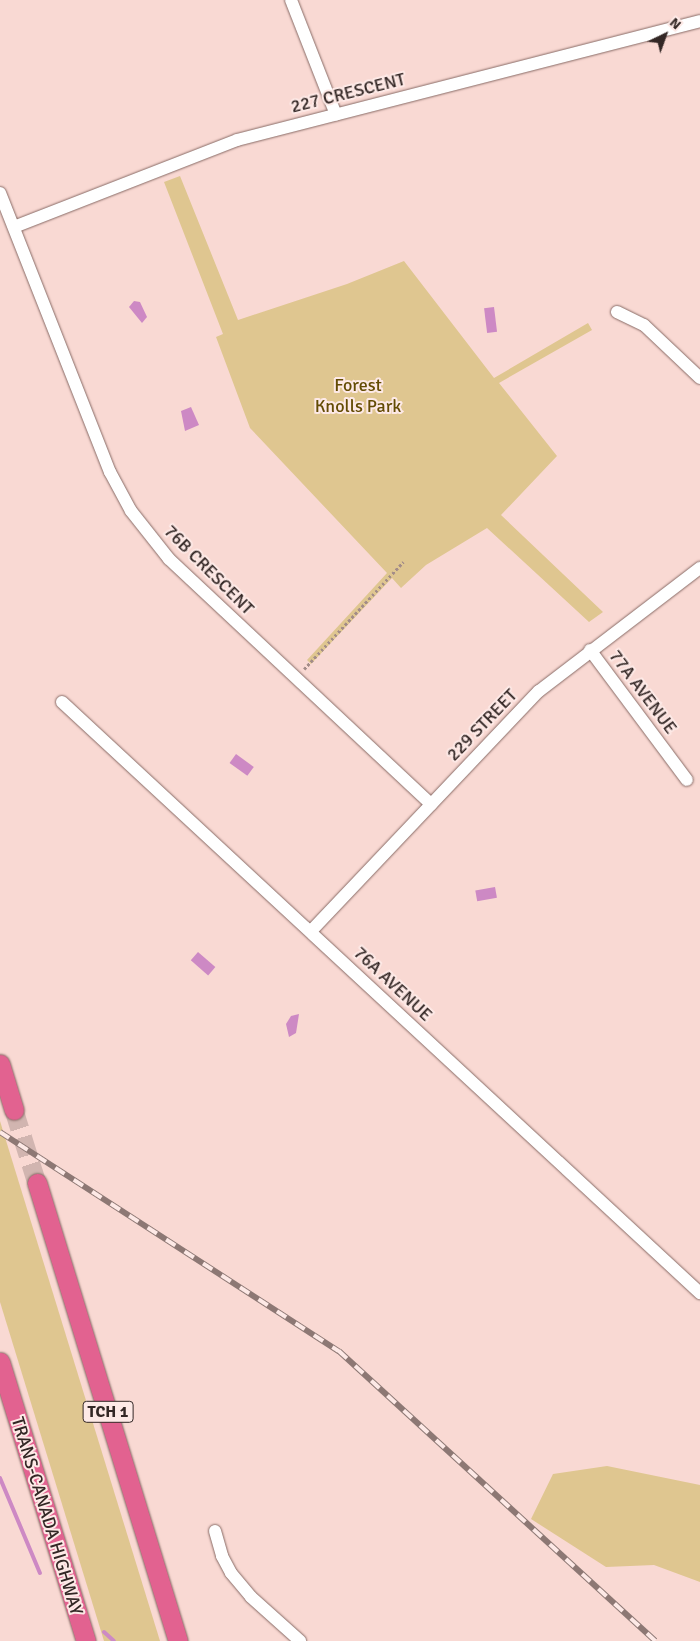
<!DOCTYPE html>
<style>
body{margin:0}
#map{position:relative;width:700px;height:1641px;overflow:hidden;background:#f9d9d3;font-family:Signika,sans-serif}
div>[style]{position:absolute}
.green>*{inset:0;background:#dfc690}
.water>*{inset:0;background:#cd89c4;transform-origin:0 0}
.stream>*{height:4px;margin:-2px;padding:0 2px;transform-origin:2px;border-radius:2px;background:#cd89c4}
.highway-tunnel>*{height:19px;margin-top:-9.5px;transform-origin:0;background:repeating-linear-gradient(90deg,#d1b5b0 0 19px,transparent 0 28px)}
.path>*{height:2.5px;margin-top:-1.25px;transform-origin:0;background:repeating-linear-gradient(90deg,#a38c88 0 2.5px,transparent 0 5px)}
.roads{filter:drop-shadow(0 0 1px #886b66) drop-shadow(0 0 1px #886b66)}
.minor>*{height:12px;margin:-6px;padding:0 6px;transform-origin:6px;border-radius:6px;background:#fff}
.highway>*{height:19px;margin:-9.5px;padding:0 9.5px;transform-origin:9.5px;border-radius:9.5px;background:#e26290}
.rail>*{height:5.5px;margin-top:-2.75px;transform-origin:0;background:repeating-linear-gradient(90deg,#fde9e6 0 11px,#8d7874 0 22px);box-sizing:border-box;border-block:1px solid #8d7874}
span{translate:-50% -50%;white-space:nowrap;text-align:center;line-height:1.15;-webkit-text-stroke:4px #fde9e6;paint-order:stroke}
.shield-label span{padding:1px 4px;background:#fde9e6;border:1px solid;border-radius:4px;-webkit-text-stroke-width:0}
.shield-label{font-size:16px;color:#332725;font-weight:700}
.street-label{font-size:18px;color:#332725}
.park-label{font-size:18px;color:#634b03}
.north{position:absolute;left:640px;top:10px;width:50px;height:50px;-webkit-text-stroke:4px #fde9e6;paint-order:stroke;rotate:42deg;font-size:14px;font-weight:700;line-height:20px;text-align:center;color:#332725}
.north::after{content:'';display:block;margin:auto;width:18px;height:22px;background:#332725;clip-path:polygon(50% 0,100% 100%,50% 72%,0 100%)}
</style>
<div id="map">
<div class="green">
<i style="clip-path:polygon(180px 176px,238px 320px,347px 284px,404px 261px,494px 378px,588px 323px,592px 330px,499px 383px,557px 456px,501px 515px,603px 612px,589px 622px,487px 528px,426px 565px,401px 588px,392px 578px,311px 664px,307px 660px,387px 573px,250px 428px,216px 337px,223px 334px,164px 182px)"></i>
<i style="clip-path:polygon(0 1121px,160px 1641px,104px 1641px,0 1302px)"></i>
<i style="clip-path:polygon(607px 1466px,700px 1485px,700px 1582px,654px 1565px,606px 1567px,531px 1519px,553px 1474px)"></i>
</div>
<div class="water">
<i style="clip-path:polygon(134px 301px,140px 302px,147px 317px,142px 323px,129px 307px)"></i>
<i style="left:494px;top:307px;width:25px;height:10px;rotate:83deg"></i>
<i style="clip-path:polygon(191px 407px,199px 425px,185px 431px,181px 411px)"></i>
<i style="left:236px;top:754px;width:22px;height:11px;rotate:36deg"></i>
<i style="left:495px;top:887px;width:11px;height:20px;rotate:80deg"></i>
<i style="left:198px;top:952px;width:23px;height:11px;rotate:41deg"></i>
<i style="clip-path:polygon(299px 1014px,296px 1033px,289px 1037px,286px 1024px,291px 1016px)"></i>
</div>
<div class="stream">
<i style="left:0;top:1478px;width:103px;rotate:67.2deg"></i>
<i style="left:104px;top:1632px;width:13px;rotate:42deg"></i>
</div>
<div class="highway-tunnel">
<i style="left:14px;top:1110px;width:77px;rotate:72.5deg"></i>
</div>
<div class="path">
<i style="left:304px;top:669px;width:146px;rotate:-47.2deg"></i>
</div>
<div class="roads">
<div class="minor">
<i style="left:291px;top:0;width:123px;rotate:68.6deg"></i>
<i style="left:0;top:193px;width:300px;rotate:68.5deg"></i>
<i style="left:110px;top:472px;width:44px;rotate:61.7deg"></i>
<i style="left:131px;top:511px;width:61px;rotate:51.6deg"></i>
<i style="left:169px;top:559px;width:359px;rotate:43.1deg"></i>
<i style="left:14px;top:227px;width:239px;rotate:-21.3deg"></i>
<i style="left:237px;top:140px;width:478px;rotate:-14.4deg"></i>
<i style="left:617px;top:312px;width:30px;rotate:26deg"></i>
<i style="left:644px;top:325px;width:77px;rotate:43.4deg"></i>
<i style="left:590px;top:650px;width:162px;rotate:53.3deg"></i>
<i style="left:62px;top:702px;width:870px;rotate:42.81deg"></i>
<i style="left:311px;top:931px;width:331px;rotate:-46.5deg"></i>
<i style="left:539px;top:691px;width:203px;rotate:-37.4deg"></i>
<i style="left:215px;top:1531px;width:26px;rotate:74deg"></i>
<i style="left:222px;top:1556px;width:19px;rotate:62deg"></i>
<i style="left:231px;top:1573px;width:31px;rotate:50deg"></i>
<i style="left:251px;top:1597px;width:66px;rotate:41.9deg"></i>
</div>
<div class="highway">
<i style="left:0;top:1064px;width:48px;rotate:73.1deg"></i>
<i style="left:37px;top:1183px;width:479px;rotate:72.9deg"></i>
<i style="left:0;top:1362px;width:292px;rotate:72.9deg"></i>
</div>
</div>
<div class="rail">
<i style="left:0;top:1132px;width:404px;rotate:32.9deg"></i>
<i style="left:339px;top:1351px;width:429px;rotate:42.5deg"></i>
</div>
<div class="shield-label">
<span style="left:108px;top:1412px">TCH 1</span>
</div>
<div class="street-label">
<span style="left:348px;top:93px;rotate:-14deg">227 CRESCENT</span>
<span style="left:209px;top:570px;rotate:45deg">76B CRESCENT</span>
<span style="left:643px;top:692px;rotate:53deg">77A AVENUE</span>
<span style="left:482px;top:725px;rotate:-46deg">229 STREET</span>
<span style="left:393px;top:984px;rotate:43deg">76A AVENUE</span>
<span style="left:47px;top:1516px;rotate:73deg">TRANS-CANADA HIGHWAY</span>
</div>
<div class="park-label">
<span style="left:358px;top:396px">Forest<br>Knolls Park</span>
</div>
<div class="north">N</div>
</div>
